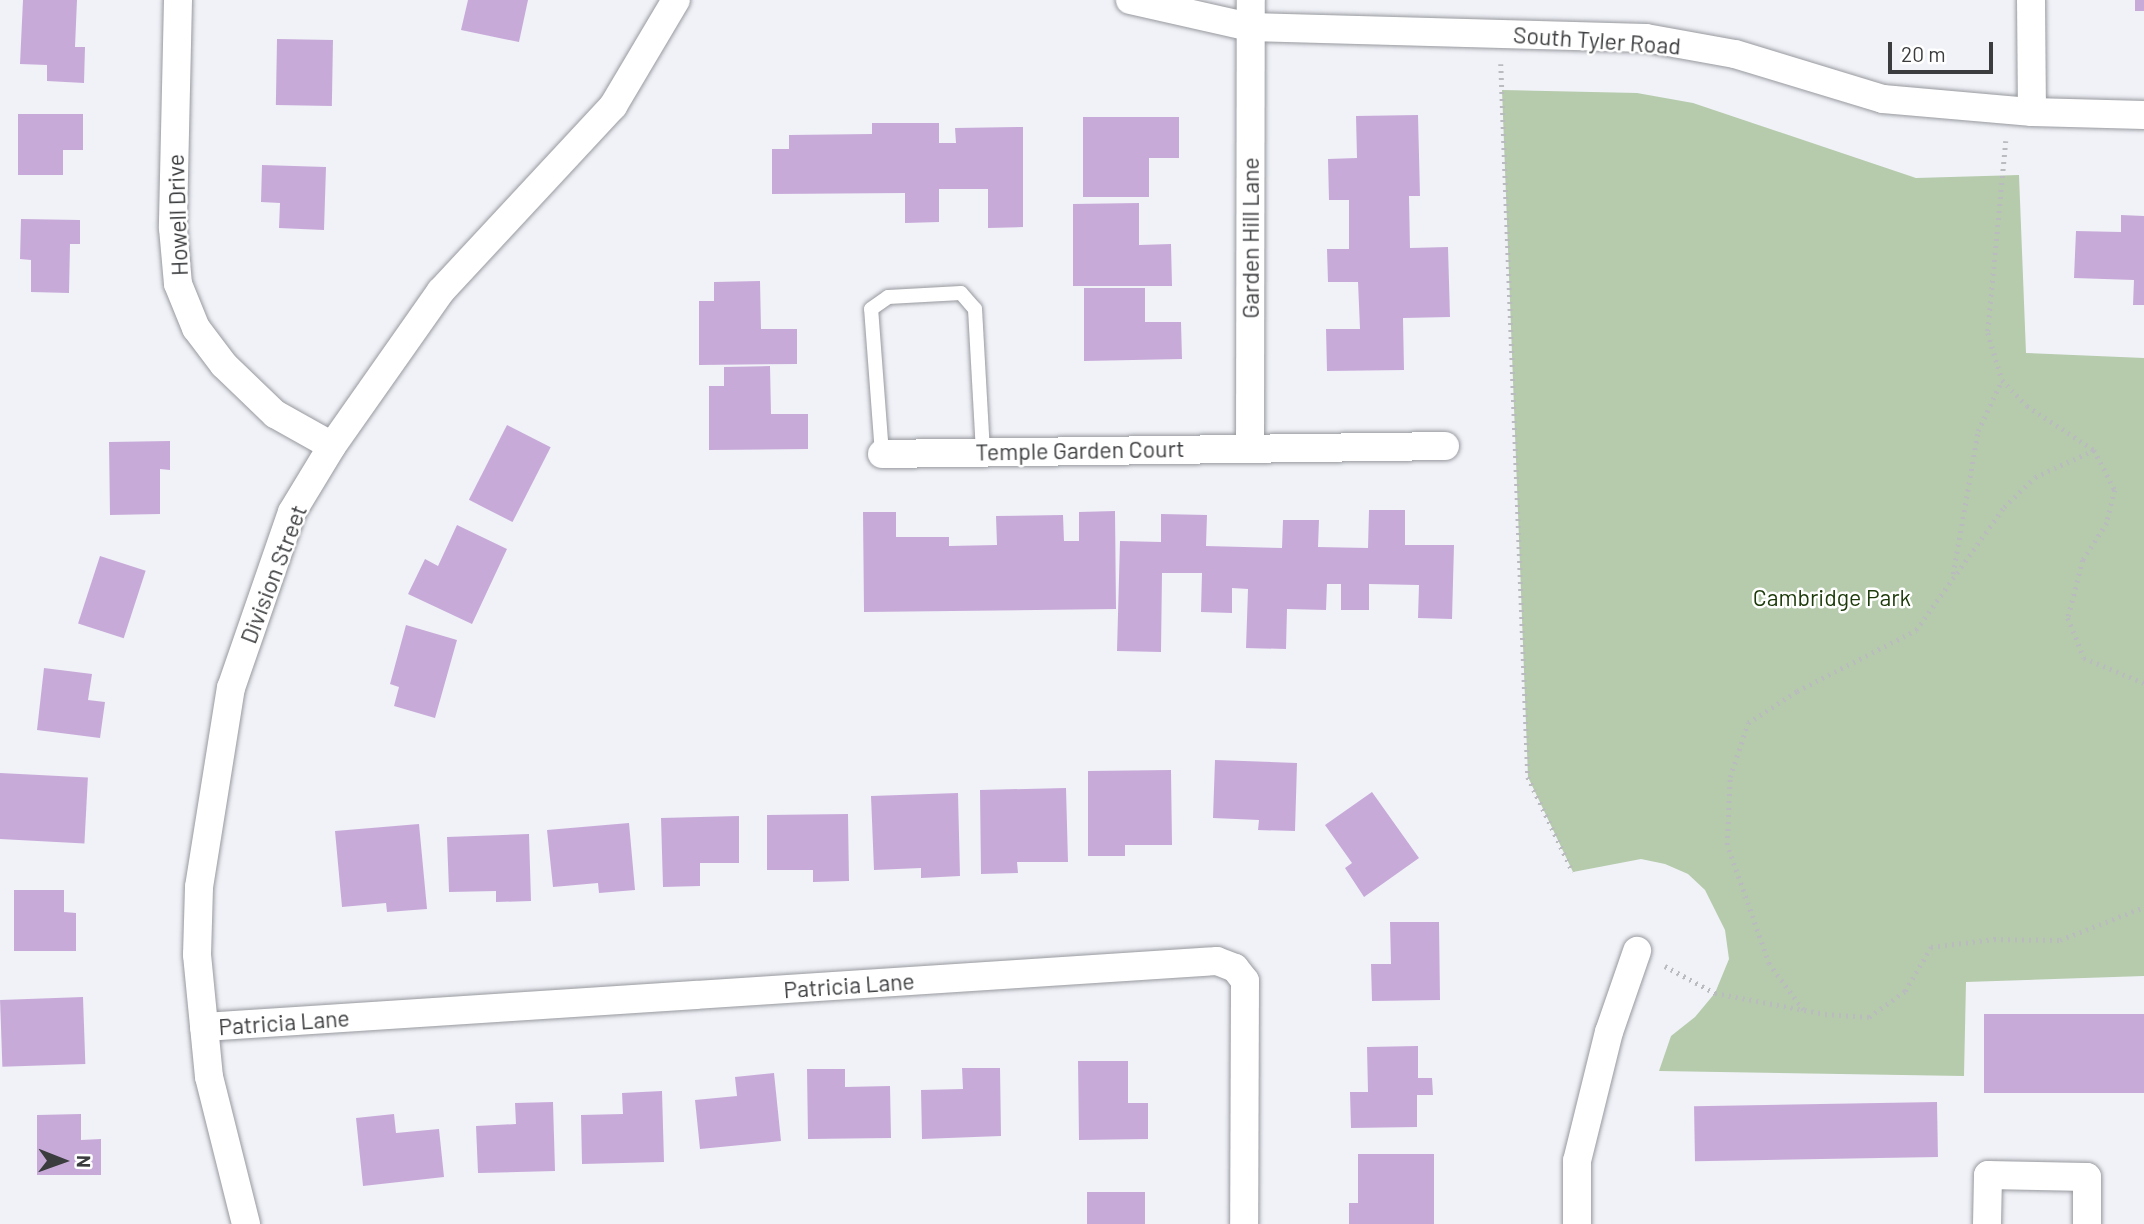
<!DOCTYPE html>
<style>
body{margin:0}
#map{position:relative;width:2144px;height:1224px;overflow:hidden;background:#f0f2f8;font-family:Barlow,sans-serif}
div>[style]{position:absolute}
.green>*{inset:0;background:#b6cbac}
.building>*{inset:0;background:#c8aad9;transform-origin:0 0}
.path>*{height:4.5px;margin-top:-2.25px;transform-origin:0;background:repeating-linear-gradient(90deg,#b9bbbf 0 2px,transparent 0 7px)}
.roads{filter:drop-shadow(0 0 2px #97999e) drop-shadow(0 0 2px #97999e)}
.service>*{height:14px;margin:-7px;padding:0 7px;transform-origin:7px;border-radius:7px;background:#fff}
.minor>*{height:28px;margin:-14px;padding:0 14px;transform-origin:14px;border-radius:14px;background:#fff}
span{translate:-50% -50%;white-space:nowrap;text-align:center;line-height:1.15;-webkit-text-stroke:5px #fff;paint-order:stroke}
.street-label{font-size:23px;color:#3b3c3e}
.park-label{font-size:23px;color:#1c3a09}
.north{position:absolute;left:28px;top:1126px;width:70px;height:70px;-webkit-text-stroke:5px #fff;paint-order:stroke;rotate:91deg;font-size:19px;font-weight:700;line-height:28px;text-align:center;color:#3b3c3e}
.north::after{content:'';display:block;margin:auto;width:24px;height:32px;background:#3b3c3e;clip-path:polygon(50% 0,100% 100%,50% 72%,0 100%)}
.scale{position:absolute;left:1888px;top:42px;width:105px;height:32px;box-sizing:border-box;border:4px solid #3b3c3e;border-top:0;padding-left:9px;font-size:21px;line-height:24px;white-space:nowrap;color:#3b3c3e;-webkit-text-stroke:5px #fff;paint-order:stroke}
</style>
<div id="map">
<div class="green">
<i style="clip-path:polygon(1502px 90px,1637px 93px,1693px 103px,1916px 178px,2019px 175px,2026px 353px,2144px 358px,2144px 976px,1966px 982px,1964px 1076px,1659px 1071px,1671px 1036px,1695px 1017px,1715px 993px,1729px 959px,1725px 930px,1705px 890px,1688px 874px,1665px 864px,1641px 859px,1573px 872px,1528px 777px)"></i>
</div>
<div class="building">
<i style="clip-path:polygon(23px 0,77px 0,75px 47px,85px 47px,84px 83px,47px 81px,47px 65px,20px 64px)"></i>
<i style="clip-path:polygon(468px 0,528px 0,519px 42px,461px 30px)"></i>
<i style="left:2135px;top:0;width:9px;height:11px"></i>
<i style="left:277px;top:39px;width:56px;height:66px;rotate:1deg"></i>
<i style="clip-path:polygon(18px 114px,83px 114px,83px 150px,63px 150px,63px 175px,18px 175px)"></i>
<i style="clip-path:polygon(1418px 115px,1420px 196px,1409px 196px,1410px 248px,1448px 247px,1450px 317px,1403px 318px,1404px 370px,1327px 371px,1326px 329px,1360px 329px,1358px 282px,1328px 282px,1327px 249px,1349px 249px,1349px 200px,1329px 200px,1328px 159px,1357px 158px,1356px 116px)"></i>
<i style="clip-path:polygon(1083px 117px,1179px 117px,1179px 158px,1149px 158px,1149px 197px,1083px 197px)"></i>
<i style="clip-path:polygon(872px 123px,939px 123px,939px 143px,956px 143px,955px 128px,1023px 127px,1023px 227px,988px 228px,988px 189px,939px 189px,939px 222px,905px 223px,905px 193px,772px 194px,772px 149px,789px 149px,789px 135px,872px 134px)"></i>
<i style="clip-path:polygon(262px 165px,326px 167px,324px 230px,279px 228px,280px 203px,261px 202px)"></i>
<i style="clip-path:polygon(1139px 203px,1139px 245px,1171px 244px,1172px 286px,1073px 286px,1073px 204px)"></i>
<i style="clip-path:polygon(2121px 215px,2144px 216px,2144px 305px,2133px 305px,2134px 280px,2074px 278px,2076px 231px,2121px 232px)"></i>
<i style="clip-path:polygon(21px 219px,80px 220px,80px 244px,70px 244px,69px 293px,31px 292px,31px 260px,20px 259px)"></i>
<i style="clip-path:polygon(760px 281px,761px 329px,797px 329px,797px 364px,699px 365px,699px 301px,714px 301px,714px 282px)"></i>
<i style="clip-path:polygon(1084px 288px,1145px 288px,1145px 322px,1181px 322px,1182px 359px,1084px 361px)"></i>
<i style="clip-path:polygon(770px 366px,771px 414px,808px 414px,808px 449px,709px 450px,709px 386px,724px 386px,724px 367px)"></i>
<i style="left:507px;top:425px;width:49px;height:84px;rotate:27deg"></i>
<i style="clip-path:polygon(170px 441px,170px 470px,160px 469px,160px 514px,110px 515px,109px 442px)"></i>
<i style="clip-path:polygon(1369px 510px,1405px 510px,1405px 545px,1454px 545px,1452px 619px,1418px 618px,1419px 585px,1369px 584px,1369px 610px,1341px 610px,1341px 584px,1327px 584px,1326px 610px,1287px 609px,1286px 649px,1246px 648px,1248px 589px,1232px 588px,1232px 613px,1201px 612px,1202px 573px,1162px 573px,1161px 652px,1117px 651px,1120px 541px,1161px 542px,1161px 514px,1207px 515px,1206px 546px,1282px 548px,1283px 520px,1319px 520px,1318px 547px,1368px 548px)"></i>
<i style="clip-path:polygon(1115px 511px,1116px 609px,864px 612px,863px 512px,896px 512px,896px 537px,949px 537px,949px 546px,997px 545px,996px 516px,1063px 515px,1064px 541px,1079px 541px,1079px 512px)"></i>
<i style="clip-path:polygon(457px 525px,507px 549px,472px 624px,408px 594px,425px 559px,438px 566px)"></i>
<i style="left:100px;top:556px;width:48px;height:71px;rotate:18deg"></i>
<i style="clip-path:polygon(406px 625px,457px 640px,435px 718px,394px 706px,399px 687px,390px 684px)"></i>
<i style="clip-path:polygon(44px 668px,92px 674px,88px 700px,105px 702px,100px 738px,37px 730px)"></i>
<i style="clip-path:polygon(1215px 760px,1297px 763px,1295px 831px,1258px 830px,1259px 820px,1213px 818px)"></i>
<i style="clip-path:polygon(1171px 770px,1172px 845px,1125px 845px,1125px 856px,1088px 856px,1088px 771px)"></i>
<i style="left:0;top:773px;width:88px;height:66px;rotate:3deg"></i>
<i style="clip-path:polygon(1066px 788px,1068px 862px,1017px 862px,1018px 873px,981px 874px,980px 790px)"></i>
<i style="clip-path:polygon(1372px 792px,1419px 858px,1364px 897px,1345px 868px,1352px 863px,1325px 825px)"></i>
<i style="clip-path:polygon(958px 793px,960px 876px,921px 878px,921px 868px,874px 870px,871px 796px)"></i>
<i style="clip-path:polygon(848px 814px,849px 881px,813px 882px,813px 870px,767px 870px,767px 815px)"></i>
<i style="clip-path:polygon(739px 816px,739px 863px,700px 863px,700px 886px,663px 887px,661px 818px)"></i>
<i style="clip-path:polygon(629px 823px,635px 890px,599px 893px,598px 883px,553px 887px,547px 830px)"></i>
<i style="clip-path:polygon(419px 824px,427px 909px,387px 912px,386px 903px,342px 907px,335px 831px)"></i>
<i style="clip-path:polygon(529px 834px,531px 901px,496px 902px,496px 891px,449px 892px,447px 837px)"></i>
<i style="clip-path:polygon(14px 890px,64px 890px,64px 912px,76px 913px,76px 951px,14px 951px)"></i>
<i style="clip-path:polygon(1390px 922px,1439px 922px,1440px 1000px,1372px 1001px,1371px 964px,1391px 964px)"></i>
<i style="left:83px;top:997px;width:67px;height:83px;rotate:88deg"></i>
<i style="left:2144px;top:1014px;width:79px;height:160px;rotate:90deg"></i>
<i style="clip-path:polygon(1418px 1046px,1418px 1078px,1432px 1078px,1433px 1095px,1417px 1095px,1417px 1127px,1351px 1128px,1350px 1092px,1368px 1092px,1367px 1047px)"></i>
<i style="clip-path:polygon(1078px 1061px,1128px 1061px,1128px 1103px,1148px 1103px,1148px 1139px,1079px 1140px)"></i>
<i style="clip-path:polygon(962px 1068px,1000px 1068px,1001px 1136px,922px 1139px,921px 1090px,963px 1089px)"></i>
<i style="clip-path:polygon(807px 1069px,845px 1069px,845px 1087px,890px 1086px,891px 1138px,808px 1139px)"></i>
<i style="clip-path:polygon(774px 1073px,781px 1141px,700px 1149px,695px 1100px,737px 1096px,735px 1077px)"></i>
<i style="clip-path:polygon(662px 1091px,664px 1162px,582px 1164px,581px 1115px,623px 1114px,622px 1093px)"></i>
<i style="clip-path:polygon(553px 1102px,555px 1171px,478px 1173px,476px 1126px,516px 1124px,515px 1103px)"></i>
<i style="left:1937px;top:1102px;width:55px;height:243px;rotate:89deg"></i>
<i style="clip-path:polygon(81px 1114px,81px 1140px,101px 1139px,101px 1175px,37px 1175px,37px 1115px)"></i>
<i style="clip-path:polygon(394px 1114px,396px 1133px,439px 1129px,444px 1177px,363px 1186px,356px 1118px)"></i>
<i style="clip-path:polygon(1358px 1154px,1434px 1154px,1434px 1224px,1349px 1224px,1349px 1203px,1358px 1203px)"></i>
<i style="left:1087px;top:1192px;width:58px;height:32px"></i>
</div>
<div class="path">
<i style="left:1501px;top:64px;width:714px;rotate:87.83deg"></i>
<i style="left:1528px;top:777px;width:105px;rotate:64.7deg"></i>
<i style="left:2006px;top:141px;width:193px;rotate:95.4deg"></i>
<i style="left:1988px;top:333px;width:49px;rotate:73.4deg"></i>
<i style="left:2002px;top:380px;width:36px;rotate:46deg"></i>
<i style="left:2027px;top:406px;width:80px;rotate:33.3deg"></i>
<i style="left:2094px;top:450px;width:45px;rotate:62.3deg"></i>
<i style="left:2115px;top:490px;width:34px;rotate:104deg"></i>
<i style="left:2107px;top:523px;width:44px;rotate:123deg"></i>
<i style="left:2083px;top:560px;width:60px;rotate:104.5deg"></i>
<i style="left:2068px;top:618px;width:43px;rotate:68.2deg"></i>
<i style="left:2084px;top:658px;width:65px;rotate:22.6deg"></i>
<i style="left:1953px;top:574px;width:145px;rotate:-80.1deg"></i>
<i style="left:1978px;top:431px;width:56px;rotate:-64.8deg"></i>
<i style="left:1665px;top:966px;width:57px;rotate:28.4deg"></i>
<i style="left:1715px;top:993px;width:112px;rotate:10.8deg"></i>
<i style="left:1825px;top:1014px;width:44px;rotate:3.9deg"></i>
<i style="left:1869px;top:1017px;width:44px;rotate:-35.8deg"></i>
<i style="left:1905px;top:991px;width:51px;rotate:-59.4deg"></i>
<i style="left:1931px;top:947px;width:64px;rotate:-7.2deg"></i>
<i style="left:1994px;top:939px;width:66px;rotate:0.9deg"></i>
<i style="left:2060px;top:940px;width:90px;rotate:-21.4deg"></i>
<i style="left:1803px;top:1010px;width:57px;rotate:-126.5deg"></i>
<i style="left:1769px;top:964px;width:126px;rotate:-109.4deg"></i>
<i style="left:1727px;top:845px;width:68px;rotate:-87.5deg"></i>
<i style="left:1730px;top:777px;width:57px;rotate:-71.6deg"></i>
<i style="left:1748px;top:723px;width:59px;rotate:-33.1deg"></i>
<i style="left:1797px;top:691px;width:134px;rotate:-27.1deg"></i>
<i style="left:1916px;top:630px;width:151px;rotate:-54.4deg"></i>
<i style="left:2004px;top:507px;width:43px;rotate:-44.1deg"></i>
<i style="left:2035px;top:477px;width:65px;rotate:-24.6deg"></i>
</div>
<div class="roads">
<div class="service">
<i style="left:882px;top:454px;width:145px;rotate:-94.3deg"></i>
<i style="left:871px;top:309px;width:21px;rotate:-35deg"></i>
<i style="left:888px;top:297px;width:73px;rotate:-3.1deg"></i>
<i style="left:961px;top:293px;width:21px;rotate:49deg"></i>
<i style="left:975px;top:309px;width:142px;rotate:86.8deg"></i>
</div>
<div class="minor">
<i style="left:178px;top:0;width:228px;rotate:91.3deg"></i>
<i style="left:173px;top:228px;width:56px;rotate:84.9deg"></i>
<i style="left:178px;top:284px;width:48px;rotate:67.8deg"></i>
<i style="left:196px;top:328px;width:46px;rotate:52.9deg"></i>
<i style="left:224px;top:365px;width:71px;rotate:43.9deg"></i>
<i style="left:275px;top:414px;width:65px;rotate:29.3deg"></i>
<i style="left:1130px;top:0;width:123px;rotate:12.7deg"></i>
<i style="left:1250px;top:27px;width:396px;rotate:1.6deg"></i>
<i style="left:1646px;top:38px;width:90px;rotate:10.2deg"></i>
<i style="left:1735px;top:54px;width:155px;rotate:16.9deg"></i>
<i style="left:1883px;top:99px;width:150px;rotate:5deg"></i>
<i style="left:2032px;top:112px;width:112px;rotate:1.5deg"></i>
<i style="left:2031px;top:0;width:112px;rotate:89.5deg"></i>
<i style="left:1250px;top:449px;width:449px;rotate:-89.9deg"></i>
<i style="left:882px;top:454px;width:563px;rotate:-0.81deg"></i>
<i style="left:204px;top:1027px;width:1015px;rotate:-3.73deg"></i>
<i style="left:1217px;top:961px;width:19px;rotate:21deg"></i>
<i style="left:1235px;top:968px;width:16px;rotate:52deg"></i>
<i style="left:1245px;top:981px;width:243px;rotate:90.2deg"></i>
<i style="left:246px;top:1224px;width:152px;rotate:-104.1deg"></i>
<i style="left:209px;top:1077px;width:123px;rotate:-95.6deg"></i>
<i style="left:197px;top:955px;width:68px;rotate:-88.3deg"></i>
<i style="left:199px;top:887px;width:202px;rotate:-80.9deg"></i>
<i style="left:231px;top:688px;width:186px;rotate:-70.9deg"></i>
<i style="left:292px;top:512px;width:77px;rotate:-58.8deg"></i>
<i style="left:332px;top:446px;width:189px;rotate:-54.9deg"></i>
<i style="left:441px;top:291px;width:253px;rotate:-47.1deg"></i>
<i style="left:613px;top:106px;width:123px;rotate:-59.3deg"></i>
<i style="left:1577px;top:1224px;width:63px;rotate:-90deg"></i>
<i style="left:1577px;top:1161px;width:133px;rotate:-76.1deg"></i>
<i style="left:1609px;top:1032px;width:86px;rotate:-70.9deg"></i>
<i style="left:1987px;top:1224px;width:49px;rotate:-88.8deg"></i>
<i style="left:1988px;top:1175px;width:99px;rotate:1.2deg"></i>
<i style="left:2087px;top:1177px;width:47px;rotate:90deg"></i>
</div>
</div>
<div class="street-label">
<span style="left:1597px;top:40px;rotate:4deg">South Tyler Road</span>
<span style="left:177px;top:215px;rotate:-92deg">Howell Drive</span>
<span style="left:1250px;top:238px;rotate:-90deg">Garden Hill Lane</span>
<span style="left:1080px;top:450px;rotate:-1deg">Temple Garden Court</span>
<span style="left:273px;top:574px;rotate:-69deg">Division Street</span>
<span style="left:849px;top:985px;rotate:-4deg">Patricia Lane</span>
<span style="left:284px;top:1022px;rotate:-4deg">Patricia Lane</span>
</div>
<div class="park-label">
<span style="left:1832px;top:597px">Cambridge Park</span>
</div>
<div class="north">N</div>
<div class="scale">20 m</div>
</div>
